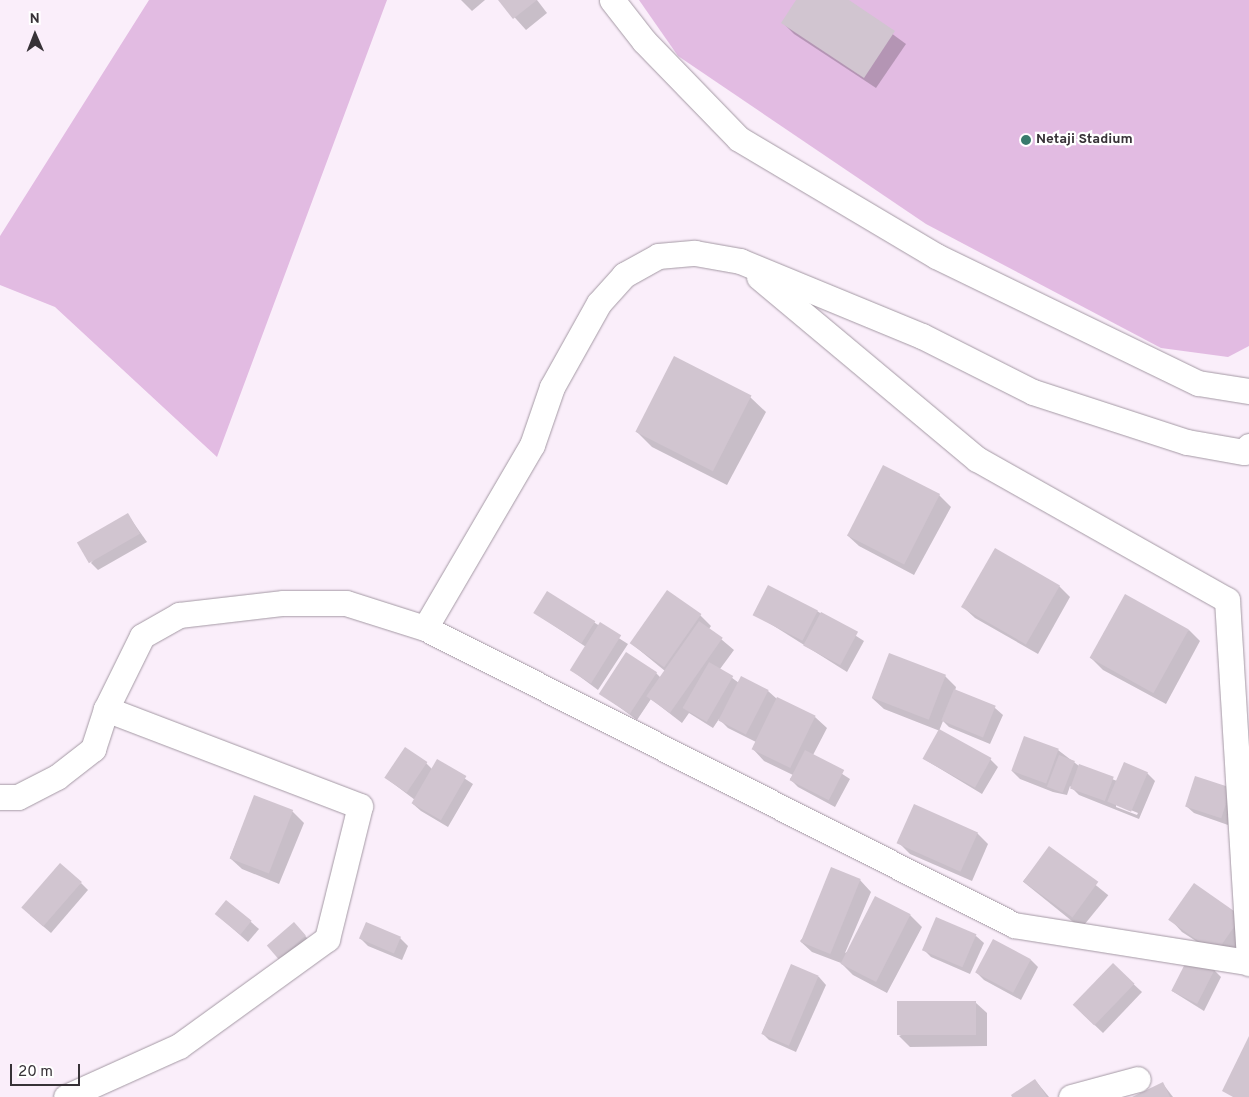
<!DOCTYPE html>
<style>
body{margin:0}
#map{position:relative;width:1249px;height:1097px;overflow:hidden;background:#faeefa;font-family:Overpass,sans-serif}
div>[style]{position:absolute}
.green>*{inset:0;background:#e2bbe2}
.shadow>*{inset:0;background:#0003;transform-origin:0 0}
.building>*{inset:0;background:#d1c5d0;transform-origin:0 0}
.roads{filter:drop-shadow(0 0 1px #a499a4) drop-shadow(0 0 1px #a499a4)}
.minor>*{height:25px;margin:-12.5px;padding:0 12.5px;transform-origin:12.5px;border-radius:12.5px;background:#fff}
.dots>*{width:14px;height:14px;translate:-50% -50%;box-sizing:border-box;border:2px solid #fff;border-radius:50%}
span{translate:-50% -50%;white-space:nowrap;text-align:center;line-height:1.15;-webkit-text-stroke:4.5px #fff;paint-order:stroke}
.poi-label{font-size:14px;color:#373237;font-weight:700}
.left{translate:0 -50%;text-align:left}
.north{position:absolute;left:10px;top:10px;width:50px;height:50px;-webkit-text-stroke:4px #fff;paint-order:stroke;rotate:359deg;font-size:14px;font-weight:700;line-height:20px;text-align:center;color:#373237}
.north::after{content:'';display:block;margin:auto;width:18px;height:22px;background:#373237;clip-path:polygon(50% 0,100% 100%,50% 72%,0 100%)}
.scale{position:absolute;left:10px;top:1064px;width:70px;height:22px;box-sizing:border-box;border:2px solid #373237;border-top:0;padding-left:6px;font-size:15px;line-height:18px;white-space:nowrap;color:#373237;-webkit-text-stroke:4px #fff;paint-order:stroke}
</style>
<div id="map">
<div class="green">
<i style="clip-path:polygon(149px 0,387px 0,217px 457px,55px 307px,0 285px,0 236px)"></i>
<i style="clip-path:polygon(639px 0,1249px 0,1249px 346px,1228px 357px,1161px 348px,926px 224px,678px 56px)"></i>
</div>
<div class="shadow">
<i style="clip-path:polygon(461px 0,485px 0,472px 11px)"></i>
<i style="clip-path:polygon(499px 0,537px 0,547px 13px,526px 30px)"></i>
<i style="clip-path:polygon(798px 0,846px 0,906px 44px,876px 88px,794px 34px,783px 23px)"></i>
<i style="clip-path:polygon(750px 397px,766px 412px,727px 485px,652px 447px,636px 431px)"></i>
<i style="clip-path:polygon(939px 495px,951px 507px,914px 575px,859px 546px,847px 535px)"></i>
<i style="clip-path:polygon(128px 515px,147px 542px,98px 570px,91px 563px)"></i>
<i style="clip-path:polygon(1059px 586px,1070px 597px,1038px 654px,975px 618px,963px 607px)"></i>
<i style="clip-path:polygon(548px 593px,628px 644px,598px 690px,571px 670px,586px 647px,535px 613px)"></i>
<i style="clip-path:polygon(817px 611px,864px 641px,847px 672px,755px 614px)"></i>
<i style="clip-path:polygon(700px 615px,711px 626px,709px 629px,734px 650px,720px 669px,739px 683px,768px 691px,777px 699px,815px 717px,827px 728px,813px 755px,850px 779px,835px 807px,798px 787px,790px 779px,793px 775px,764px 761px,753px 749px,756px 742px,728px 728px,719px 719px,713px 728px,689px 713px,682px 723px,651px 699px,637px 720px,600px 693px,656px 673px,661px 678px,665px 671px,632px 644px)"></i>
<i style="clip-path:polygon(1189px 630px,1200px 641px,1166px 704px,1103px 670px,1091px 658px)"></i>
<i style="clip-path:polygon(945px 676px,956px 687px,955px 691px,995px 708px,1003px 715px,990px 744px,949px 727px,943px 721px,939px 731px,990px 759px,998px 767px,982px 794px,924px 759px,940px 731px,884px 709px,872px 698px)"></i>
<i style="clip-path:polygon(evenodd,1058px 750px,1079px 766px,1117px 781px,1147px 773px,1155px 781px,1139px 819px,1079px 795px,1070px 786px,1067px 795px,1053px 792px,1020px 779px,1012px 771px,1058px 750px,1116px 804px,1138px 813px,1137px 815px,1116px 807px,1116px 804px)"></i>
<i style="clip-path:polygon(438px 761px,473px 784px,448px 827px,421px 811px,413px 804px,415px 800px,386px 778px,426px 763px,433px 770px)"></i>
<i style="clip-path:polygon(1230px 789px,1228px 825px,1194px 813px,1186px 806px)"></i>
<i style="clip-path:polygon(255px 796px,293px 812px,304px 823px,279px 884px,242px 869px,230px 858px)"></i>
<i style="clip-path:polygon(977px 833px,988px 844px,972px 881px,910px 854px,899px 843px)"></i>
<i style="left:1050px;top:848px;width:75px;height:43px;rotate:39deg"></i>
<i style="clip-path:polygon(860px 880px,871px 892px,845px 953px,910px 915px,922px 927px,887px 993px,853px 975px,841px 963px,812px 952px,800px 941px)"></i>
<i style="clip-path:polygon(81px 883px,88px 890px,51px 933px,30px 915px)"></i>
<i style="clip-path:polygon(216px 914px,251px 922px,259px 929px,248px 942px)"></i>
<i style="clip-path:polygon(1171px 920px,1249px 924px,1230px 963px,1182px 932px)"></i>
<i style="clip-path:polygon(301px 931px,312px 944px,279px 958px,268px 945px)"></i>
<i style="clip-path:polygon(976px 936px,984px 943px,970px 974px,931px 957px,923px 949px)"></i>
<i style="clip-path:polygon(360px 938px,400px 938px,408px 946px,402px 960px,368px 946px)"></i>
<i style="clip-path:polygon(1031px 960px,1038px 967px,1021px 1000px,984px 980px,977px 973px)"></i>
<i style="clip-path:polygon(1113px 965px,1142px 992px,1103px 1033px,1082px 1013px)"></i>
<i style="clip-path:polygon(792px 966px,819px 977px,826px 985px,796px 1052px,769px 1040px,762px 1033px)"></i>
<i style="clip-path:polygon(1214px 970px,1221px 977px,1204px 1011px,1172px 991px)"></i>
<i style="clip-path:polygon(975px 1002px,987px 1013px,987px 1046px,910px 1047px,899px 1036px)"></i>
<i style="clip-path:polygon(1035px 1080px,1049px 1097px,1014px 1097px)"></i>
<i style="clip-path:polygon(1163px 1084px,1173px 1097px,1135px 1097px)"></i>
</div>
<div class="building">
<i style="clip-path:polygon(498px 0,537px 0,513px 19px)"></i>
<i style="clip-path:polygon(796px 0,849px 0,895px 31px,864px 78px,781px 23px)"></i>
<i style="left:674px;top:356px;width:87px;height:85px;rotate:27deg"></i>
<i style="left:883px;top:465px;width:64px;height:79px;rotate:27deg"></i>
<i style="left:128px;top:513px;width:24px;height:59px;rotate:60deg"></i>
<i style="left:995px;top:548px;width:75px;height:68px;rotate:30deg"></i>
<i style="left:768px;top:585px;width:56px;height:34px;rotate:27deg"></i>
<i style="left:667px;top:590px;width:42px;height:65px;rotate:35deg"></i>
<i style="left:547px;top:591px;width:57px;height:26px;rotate:32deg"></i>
<i style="left:1125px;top:594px;width:73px;height:73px;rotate:29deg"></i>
<i style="left:821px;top:612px;width:42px;height:38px;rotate:28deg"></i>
<i style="left:699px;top:621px;width:29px;height:92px;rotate:35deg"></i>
<i style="left:600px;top:622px;width:25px;height:57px;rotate:32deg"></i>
<i style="left:626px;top:652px;width:37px;height:50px;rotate:33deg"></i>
<i style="left:889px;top:653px;width:61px;height:48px;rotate:21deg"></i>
<i style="left:709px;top:662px;width:28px;height:53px;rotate:30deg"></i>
<i style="left:741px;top:676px;width:31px;height:50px;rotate:27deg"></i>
<i style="left:954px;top:689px;width:45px;height:34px;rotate:22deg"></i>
<i style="left:777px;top:697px;width:43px;height:58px;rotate:26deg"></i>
<i style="left:939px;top:729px;width:60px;height:34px;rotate:29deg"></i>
<i style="left:1024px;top:736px;width:37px;height:37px;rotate:20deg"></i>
<i style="left:405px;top:747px;width:27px;height:37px;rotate:34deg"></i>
<i style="left:805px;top:750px;width:44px;height:34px;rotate:27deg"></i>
<i style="left:1059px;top:755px;width:17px;height:34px;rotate:21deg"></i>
<i style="left:437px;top:759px;width:34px;height:51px;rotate:30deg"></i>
<i style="left:1124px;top:762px;width:26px;height:43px;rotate:23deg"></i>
<i style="left:1079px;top:764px;width:37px;height:26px;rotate:20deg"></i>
<i style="left:1195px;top:776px;width:38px;height:32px;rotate:18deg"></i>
<i style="left:254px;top:795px;width:42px;height:68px;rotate:21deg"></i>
<i style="left:914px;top:804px;width:70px;height:43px;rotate:24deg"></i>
<i style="left:1049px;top:846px;width:61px;height:44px;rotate:36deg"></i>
<i style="left:60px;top:863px;width:29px;height:59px;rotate:41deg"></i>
<i style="left:831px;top:867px;width:32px;height:81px;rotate:22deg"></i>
<i style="left:1194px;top:883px;width:58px;height:45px;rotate:35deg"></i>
<i style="left:875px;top:896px;width:40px;height:76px;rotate:27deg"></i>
<i style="left:226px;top:900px;width:33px;height:18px;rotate:39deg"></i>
<i style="left:936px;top:917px;width:44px;height:36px;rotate:23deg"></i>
<i style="left:294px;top:922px;width:18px;height:36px;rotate:49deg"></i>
<i style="left:366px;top:922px;width:38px;height:18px;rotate:23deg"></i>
<i style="left:993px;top:939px;width:43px;height:38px;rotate:28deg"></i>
<i style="left:1189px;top:956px;width:29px;height:39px;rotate:27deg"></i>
<i style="left:1113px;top:963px;width:30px;height:58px;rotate:44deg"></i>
<i style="left:791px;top:964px;width:30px;height:76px;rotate:23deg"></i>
<i style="left:976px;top:1001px;width:34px;height:79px;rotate:90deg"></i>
<i style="clip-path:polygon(1249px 1036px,1249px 1097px,1233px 1097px,1222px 1091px)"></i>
<i style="clip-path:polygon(1035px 1079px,1047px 1097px,1012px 1097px,1011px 1095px)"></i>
<i style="clip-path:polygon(1163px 1082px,1170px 1097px,1132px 1097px)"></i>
</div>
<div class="roads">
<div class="minor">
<i style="left:612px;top:0;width:52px;rotate:52deg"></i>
<i style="left:644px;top:41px;width:136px;rotate:45.9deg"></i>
<i style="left:739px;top:139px;width:229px;rotate:30.7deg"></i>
<i style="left:936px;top:256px;width:291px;rotate:25.9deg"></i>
<i style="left:1198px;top:383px;width:52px;rotate:8.9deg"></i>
<i style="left:759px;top:277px;width:284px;rotate:39.9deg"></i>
<i style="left:977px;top:459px;width:287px;rotate:29.4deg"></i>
<i style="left:1227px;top:600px;width:364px;rotate:86.5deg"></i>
<i style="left:425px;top:628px;width:660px;rotate:26.76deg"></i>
<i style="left:1014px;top:925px;width:237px;rotate:9deg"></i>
<i style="left:0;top:797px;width:18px"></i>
<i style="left:18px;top:797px;width:44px;rotate:-27.1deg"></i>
<i style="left:57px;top:777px;width:46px;rotate:-37.9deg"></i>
<i style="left:93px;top:749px;width:42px;rotate:-72deg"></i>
<i style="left:106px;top:709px;width:81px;rotate:-63.7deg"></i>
<i style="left:142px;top:636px;width:43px;rotate:-29.6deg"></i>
<i style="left:179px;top:615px;width:105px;rotate:-6.6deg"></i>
<i style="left:283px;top:603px;width:63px"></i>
<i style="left:346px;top:603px;width:83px;rotate:17.6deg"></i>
<i style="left:425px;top:628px;width:212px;rotate:-59.7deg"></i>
<i style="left:532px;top:445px;width:61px;rotate:-71deg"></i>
<i style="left:552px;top:387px;width:96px;rotate:-60.8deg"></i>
<i style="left:599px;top:303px;width:38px;rotate:-48deg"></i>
<i style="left:624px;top:275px;width:39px;rotate:-29deg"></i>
<i style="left:658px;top:256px;width:37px;rotate:-5deg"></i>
<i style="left:695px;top:253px;width:46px;rotate:10.1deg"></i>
<i style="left:740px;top:261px;width:197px;rotate:22.4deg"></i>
<i style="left:922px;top:336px;width:124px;rotate:26.8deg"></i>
<i style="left:1033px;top:392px;width:162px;rotate:18deg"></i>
<i style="left:1187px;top:442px;width:58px;rotate:10deg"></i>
<i style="left:1244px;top:452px;width:8px;rotate:-50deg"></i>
<i style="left:66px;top:1097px;width:124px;rotate:-24.3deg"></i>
<i style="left:179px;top:1046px;width:183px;rotate:-35.9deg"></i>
<i style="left:327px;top:939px;width:137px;rotate:-76.1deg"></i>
<i style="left:360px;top:806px;width:272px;rotate:-159.1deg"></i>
<i style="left:1071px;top:1097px;width:69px;rotate:-15deg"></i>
</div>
</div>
<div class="dots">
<i style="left:1026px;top:140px;background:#387a6c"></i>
</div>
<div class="poi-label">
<span class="left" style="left:1036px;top:140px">Netaji Stadium</span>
</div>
<div class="north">N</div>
<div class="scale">20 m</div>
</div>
